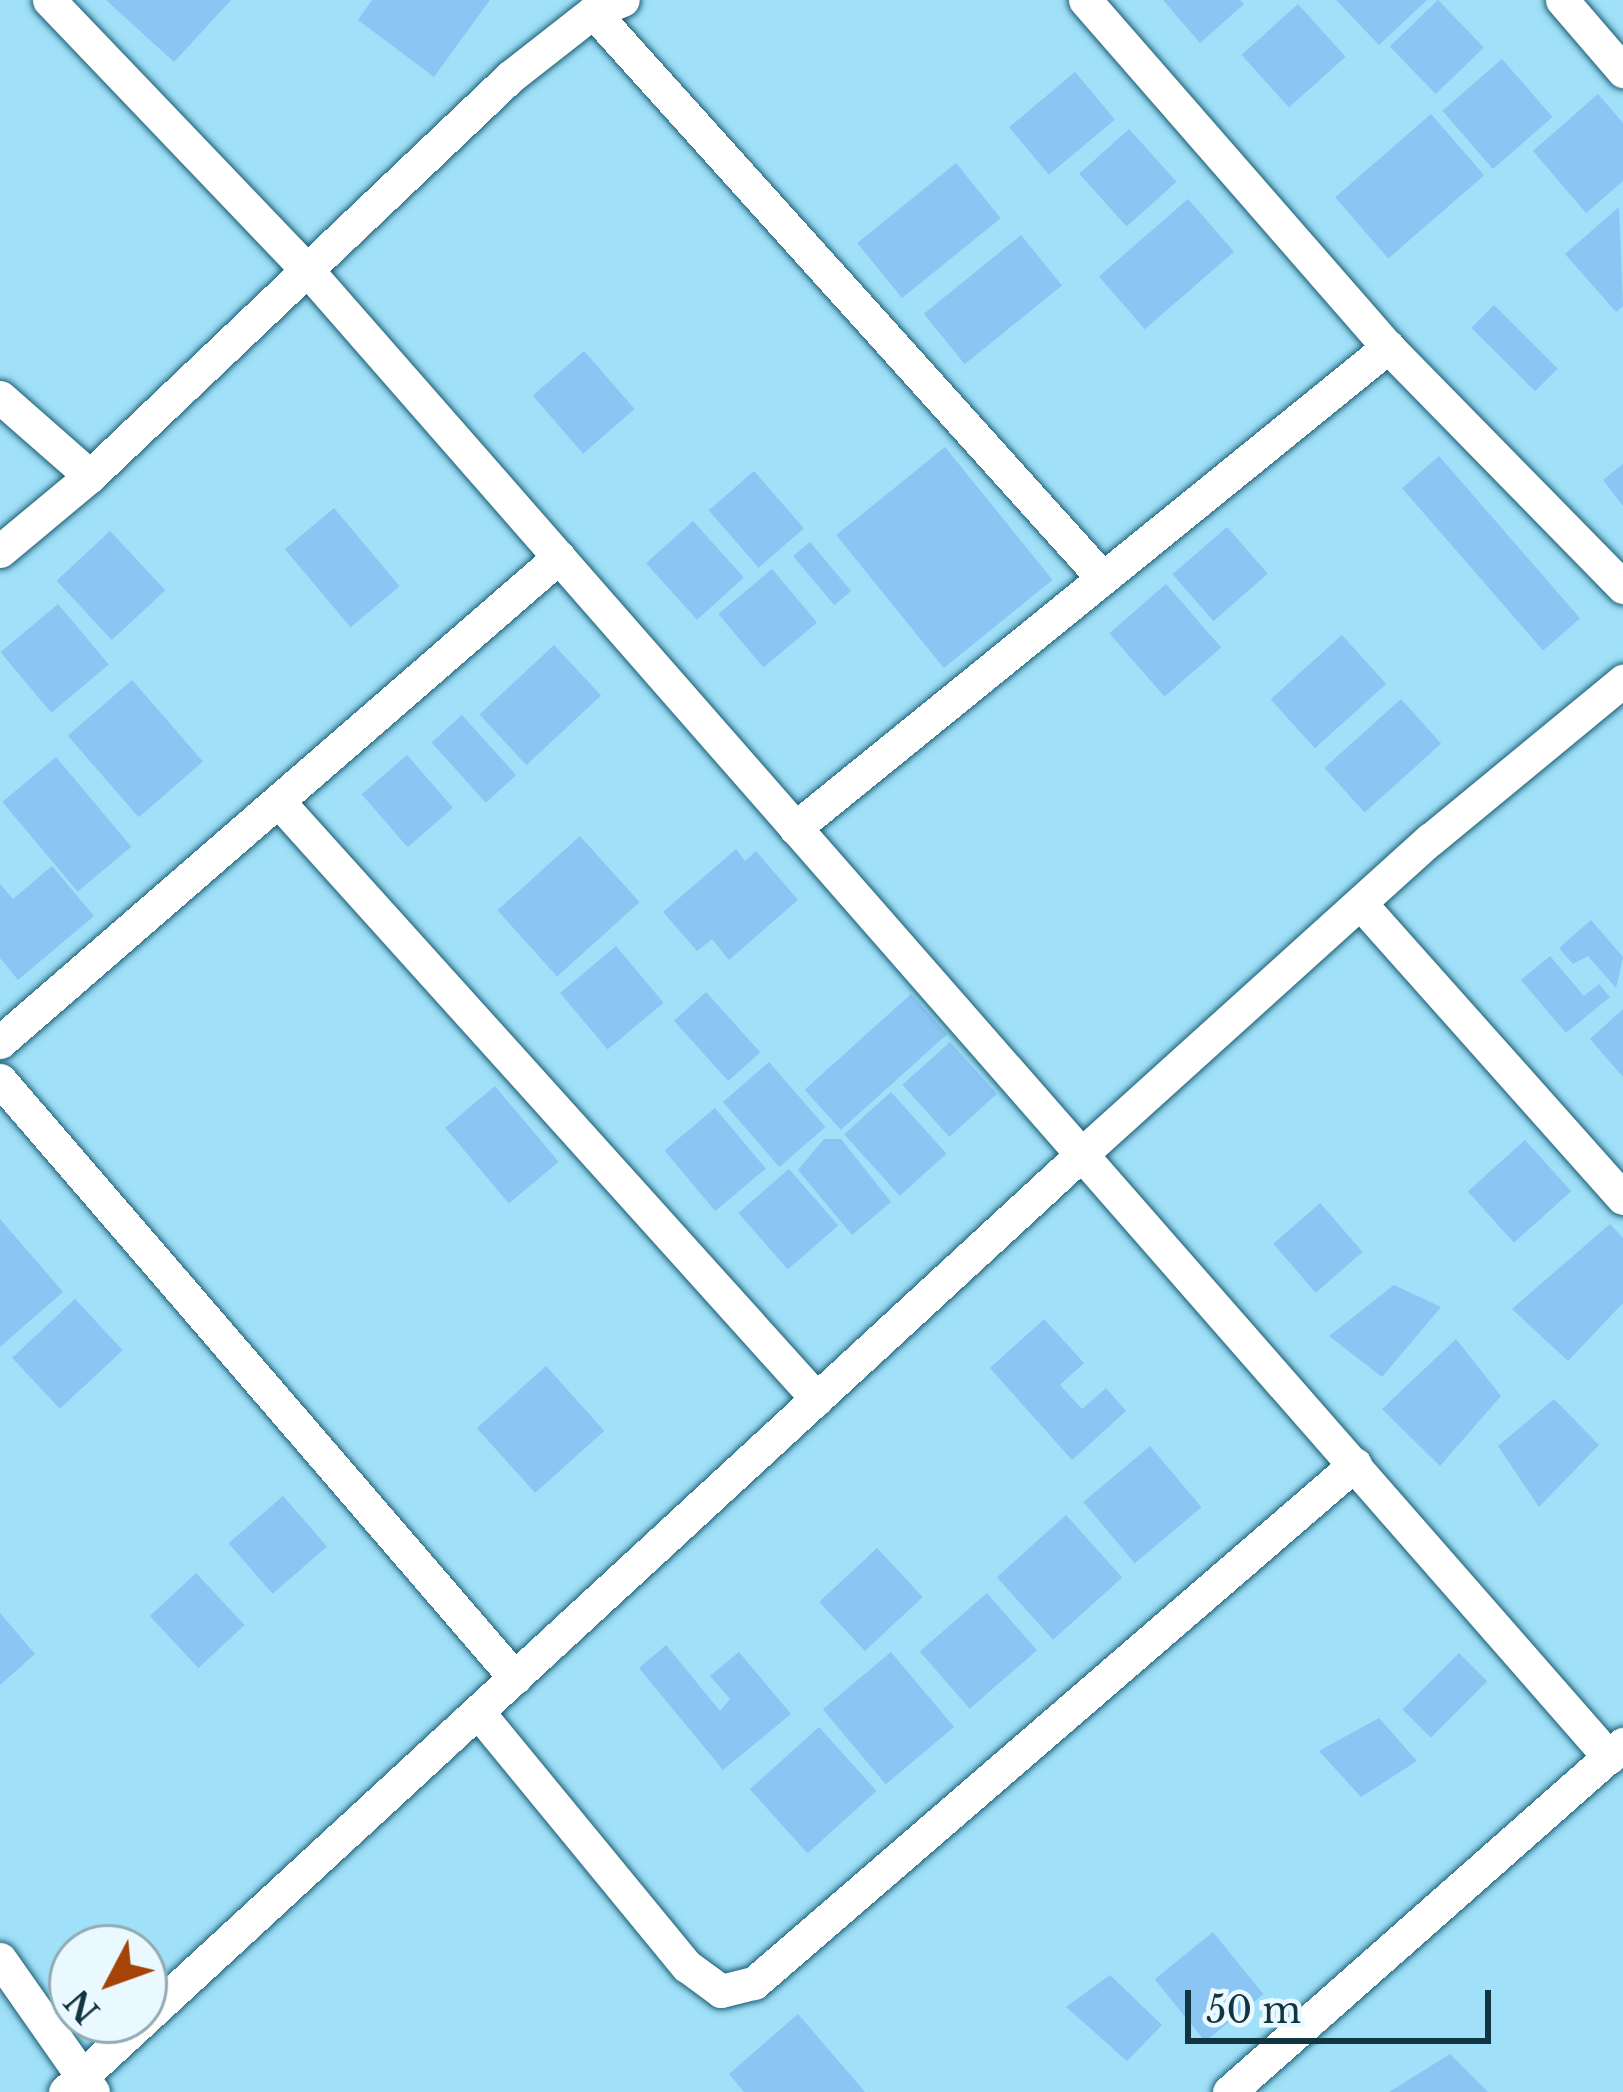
<!DOCTYPE html>
<style>
body{margin:0}
#map{position:relative;width:1623px;height:2092px;overflow:hidden;background:#a0e0f9;font-family:"Libre Baskerville",serif}
div>[style]{position:absolute}
.building>*{inset:0;background:#8ac5f4;transform-origin:0 0}
.roads{filter:drop-shadow(0 0 3px #1a5d72) drop-shadow(0 0 3px #1a5d72)}
.street>*{height:33px;margin:-16.5px;padding:0 16.5px;transform-origin:16.5px;border-radius:16.5px;background:#fff}
span{translate:-50% -50%;white-space:nowrap;text-align:center;line-height:1.15;-webkit-text-stroke:12px #e9f9ff;paint-order:stroke}
.north{position:absolute;left:48px;top:1924px;width:120px;height:120px;box-sizing:border-box;background:#e9f9ff;border:3px solid #93abb3;border-radius:50%;rotate:229deg;font-size:33px;font-weight:700;line-height:48px;text-align:center;color:#113541}
.north::after{content:'';display:block;margin:auto;width:42px;height:54px;background:#a64309;clip-path:polygon(50% 0,100% 100%,50% 72%,0 100%)}
.scale{position:absolute;left:1185px;top:1990px;width:306px;height:54px;box-sizing:border-box;border:6px solid #113541;border-top:0;padding-left:15px;font-size:36px;line-height:42px;white-space:nowrap;color:#113541;-webkit-text-stroke:9px #e9f9ff;paint-order:stroke}
</style>
<div id="map">
<div class="building">
<i style="clip-path:polygon(106px 0,231px 0,174px 62px)"></i>
<i style="clip-path:polygon(372px 0,490px 0,434px 77px,358px 20px)"></i>
<i style="clip-path:polygon(1163px 0,1240px 0,1244px 4px,1200px 43px)"></i>
<i style="clip-path:polygon(1336px 0,1427px 0,1379px 45px)"></i>
<i style="left:1438px;top:0;width:66px;height:67px;rotate:46deg"></i>
<i style="left:1298px;top:4px;width:71px;height:76px;rotate:48deg"></i>
<i style="left:1502px;top:59px;width:77px;height:79px;rotate:49deg"></i>
<i style="left:1075px;top:72px;width:62px;height:86px;rotate:50deg"></i>
<i style="clip-path:polygon(1598px 94px,1623px 123px,1623px 181px,1586px 213px,1533px 151px)"></i>
<i style="left:1431px;top:114px;width:81px;height:127px;rotate:49deg"></i>
<i style="left:1129px;top:129px;width:71px;height:67px;rotate:48deg"></i>
<i style="left:956px;top:163px;width:71px;height:127px;rotate:51deg"></i>
<i style="left:1188px;top:199px;width:70px;height:118px;rotate:49deg"></i>
<i style="clip-path:polygon(1619px 207px,1623px 306px,1616px 312px,1565px 254px)"></i>
<i style="left:1021px;top:235px;width:65px;height:125px;rotate:51deg"></i>
<i style="left:1494px;top:305px;width:90px;height:32px;rotate:45deg"></i>
<i style="left:584px;top:351px;width:77px;height:68px;rotate:49deg"></i>
<i style="left:945px;top:447px;width:171px;height:140px;rotate:51deg"></i>
<i style="left:1439px;top:456px;width:215px;height:49px;rotate:49deg"></i>
<i style="clip-path:polygon(1623px 464px,1623px 506px,1603px 480px)"></i>
<i style="left:754px;top:471px;width:76px;height:60px;rotate:49deg"></i>
<i style="left:334px;top:508px;width:102px;height:64px;rotate:50deg"></i>
<i style="left:693px;top:521px;width:76px;height:63px;rotate:48deg"></i>
<i style="left:1227px;top:527px;width:62px;height:72px;rotate:49deg"></i>
<i style="left:110px;top:531px;width:81px;height:73px;rotate:47deg"></i>
<i style="left:810px;top:542px;width:64px;height:22px;rotate:50deg"></i>
<i style="left:772px;top:569px;width:70px;height:70px;rotate:50deg"></i>
<i style="left:1166px;top:584px;width:84px;height:75px;rotate:49deg"></i>
<i style="left:58px;top:604px;width:79px;height:75px;rotate:50deg"></i>
<i style="left:1342px;top:635px;width:66px;height:96px;rotate:48deg"></i>
<i style="left:554px;top:645px;width:69px;height:102px;rotate:47deg"></i>
<i style="left:132px;top:680px;width:108px;height:85px;rotate:49deg"></i>
<i style="left:1401px;top:699px;width:60px;height:103px;rotate:48deg"></i>
<i style="left:462px;top:715px;width:81px;height:41px;rotate:48deg"></i>
<i style="left:407px;top:755px;width:70px;height:60px;rotate:49deg"></i>
<i style="left:56px;top:757px;width:117px;height:70px;rotate:50deg"></i>
<i style="left:580px;top:836px;width:89px;height:111px;rotate:48deg"></i>
<i style="clip-path:polygon(736px 849px,745px 861px,756px 851px,798px 900px,729px 960px,712px 939px,697px 951px,663px 912px)"></i>
<i style="clip-path:polygon(52px 866px,94px 916px,18px 980px,0 958px,0 884px,13px 899px)"></i>
<i style="clip-path:polygon(1591px 920px,1623px 957px,1616px 988px,1588px 956px,1573px 964px,1559px 948px)"></i>
<i style="left:616px;top:946px;width:74px;height:73px;rotate:50deg"></i>
<i style="clip-path:polygon(1550px 956px,1584px 996px,1599px 984px,1610px 997px,1566px 1033px,1521px 980px)"></i>
<i style="left:706px;top:992px;width:81px;height:43px;rotate:48deg"></i>
<i style="left:911px;top:994px;width:54px;height:143px;rotate:48deg"></i>
<i style="clip-path:polygon(1623px 1009px,1623px 1077px,1590px 1039px)"></i>
<i style="left:950px;top:1042px;width:70px;height:64px;rotate:48deg"></i>
<i style="left:769px;top:1062px;width:86px;height:61px;rotate:49deg"></i>
<i style="left:495px;top:1086px;width:99px;height:65px;rotate:50deg"></i>
<i style="left:891px;top:1092px;width:83px;height:63px;rotate:48deg"></i>
<i style="left:715px;top:1108px;width:79px;height:66px;rotate:50deg"></i>
<i style="clip-path:polygon(824px 1139px,841px 1139px,891px 1202px,852px 1235px,798px 1170px)"></i>
<i style="left:1525px;top:1140px;width:69px;height:77px;rotate:48deg"></i>
<i style="left:789px;top:1169px;width:75px;height:67px;rotate:49deg"></i>
<i style="left:1320px;top:1203px;width:65px;height:62px;rotate:49deg"></i>
<i style="clip-path:polygon(0 1219px,63px 1292px,0 1347px)"></i>
<i style="clip-path:polygon(1610px 1224px,1623px 1238px,1623px 1303px,1568px 1361px,1512px 1309px)"></i>
<i style="clip-path:polygon(1394px 1285px,1441px 1307px,1382px 1377px,1329px 1336px)"></i>
<i style="left:75px;top:1299px;width:70px;height:86px;rotate:47deg"></i>
<i style="clip-path:polygon(1044px 1319px,1084px 1363px,1060px 1385px,1082px 1409px,1106px 1388px,1126px 1411px,1072px 1460px,990px 1368px)"></i>
<i style="clip-path:polygon(1456px 1339px,1501px 1396px,1440px 1466px,1382px 1409px)"></i>
<i style="left:546px;top:1366px;width:87px;height:93px;rotate:48deg"></i>
<i style="clip-path:polygon(1554px 1399px,1599px 1445px,1539px 1507px,1498px 1446px)"></i>
<i style="left:1150px;top:1446px;width:80px;height:87px;rotate:50deg"></i>
<i style="left:283px;top:1496px;width:67px;height:72px;rotate:49deg"></i>
<i style="left:1066px;top:1515px;width:84px;height:93px;rotate:48deg"></i>
<i style="left:877px;top:1548px;width:67px;height:79px;rotate:47deg"></i>
<i style="left:196px;top:1573px;width:71px;height:63px;rotate:47deg"></i>
<i style="left:987px;top:1593px;width:76px;height:89px;rotate:49deg"></i>
<i style="clip-path:polygon(0 1613px,35px 1654px,0 1685px)"></i>
<i style="clip-path:polygon(666px 1645px,720px 1711px,730px 1699px,710px 1676px,739px 1652px,791px 1714px,723px 1770px,639px 1668px)"></i>
<i style="left:891px;top:1652px;width:98px;height:89px;rotate:50deg"></i>
<i style="left:1459px;top:1653px;width:40px;height:80px;rotate:45deg"></i>
<i style="clip-path:polygon(1379px 1718px,1417px 1761px,1361px 1797px,1319px 1751px)"></i>
<i style="left:819px;top:1727px;width:86px;height:93px;rotate:48deg"></i>
<i style="left:1213px;top:1932px;width:80px;height:75px;rotate:51deg"></i>
<i style="clip-path:polygon(1110px 1975px,1162px 2025px,1127px 2061px,1066px 2007px)"></i>
<i style="clip-path:polygon(798px 2014px,865px 2092px,744px 2092px,729px 2074px)"></i>
<i style="clip-path:polygon(1450px 2054px,1488px 2092px,1389px 2092px)"></i>
</div>
<div class="roads">
<div class="street">
<i style="left:49px;top:0;width:376px;rotate:46.3deg"></i>
<i style="left:309px;top:272px;width:1974px;rotate:48.8deg"></i>
<i style="left:1085px;top:0;width:461px;rotate:48.9deg"></i>
<i style="left:1388px;top:347px;width:336px;rotate:45.6deg"></i>
<i style="left:1562px;top:0;width:94px;rotate:49.3deg"></i>
<i style="left:593px;top:12px;width:758px;rotate:48deg"></i>
<i style="left:0;top:397px;width:120px;rotate:41.3deg"></i>
<i style="left:0;top:551px;width:117px;rotate:-39.8deg"></i>
<i style="left:90px;top:476px;width:579px;rotate:-43.53deg"></i>
<i style="left:510px;top:77px;width:105px;rotate:-38.1deg"></i>
<i style="left:593px;top:12px;width:32px;rotate:-22deg"></i>
<i style="left:278px;top:801px;width:805px;rotate:47.97deg"></i>
<i style="left:795px;top:828px;width:764px;rotate:-39.05deg"></i>
<i style="left:1360px;top:903px;width:395px;rotate:48.3deg"></i>
<i style="left:0;top:1042px;width:740px;rotate:-40.95deg"></i>
<i style="left:0;top:1080px;width:789px;rotate:49.26deg"></i>
<i style="left:478px;top:1712px;width:329px;rotate:50.6deg"></i>
<i style="left:687px;top:1966px;width:42px;rotate:36.3deg"></i>
<i style="left:721px;top:1991px;width:34px;rotate:-14deg"></i>
<i style="left:754px;top:1983px;width:794px;rotate:-40.81deg"></i>
<i style="left:0;top:1959px;width:162px;rotate:55deg"></i>
<i style="left:65px;top:2092px;width:1386px;rotate:-42.69deg"></i>
<i style="left:1084px;top:1152px;width:467px;rotate:-42.1deg"></i>
<i style="left:1431px;top:839px;width:249px;rotate:-39.5deg"></i>
<i style="left:1229px;top:2092px;width:526px;rotate:-41.45deg"></i>
</div>
</div>
<div class="north">N</div>
<div class="scale">50 m</div>
</div>
